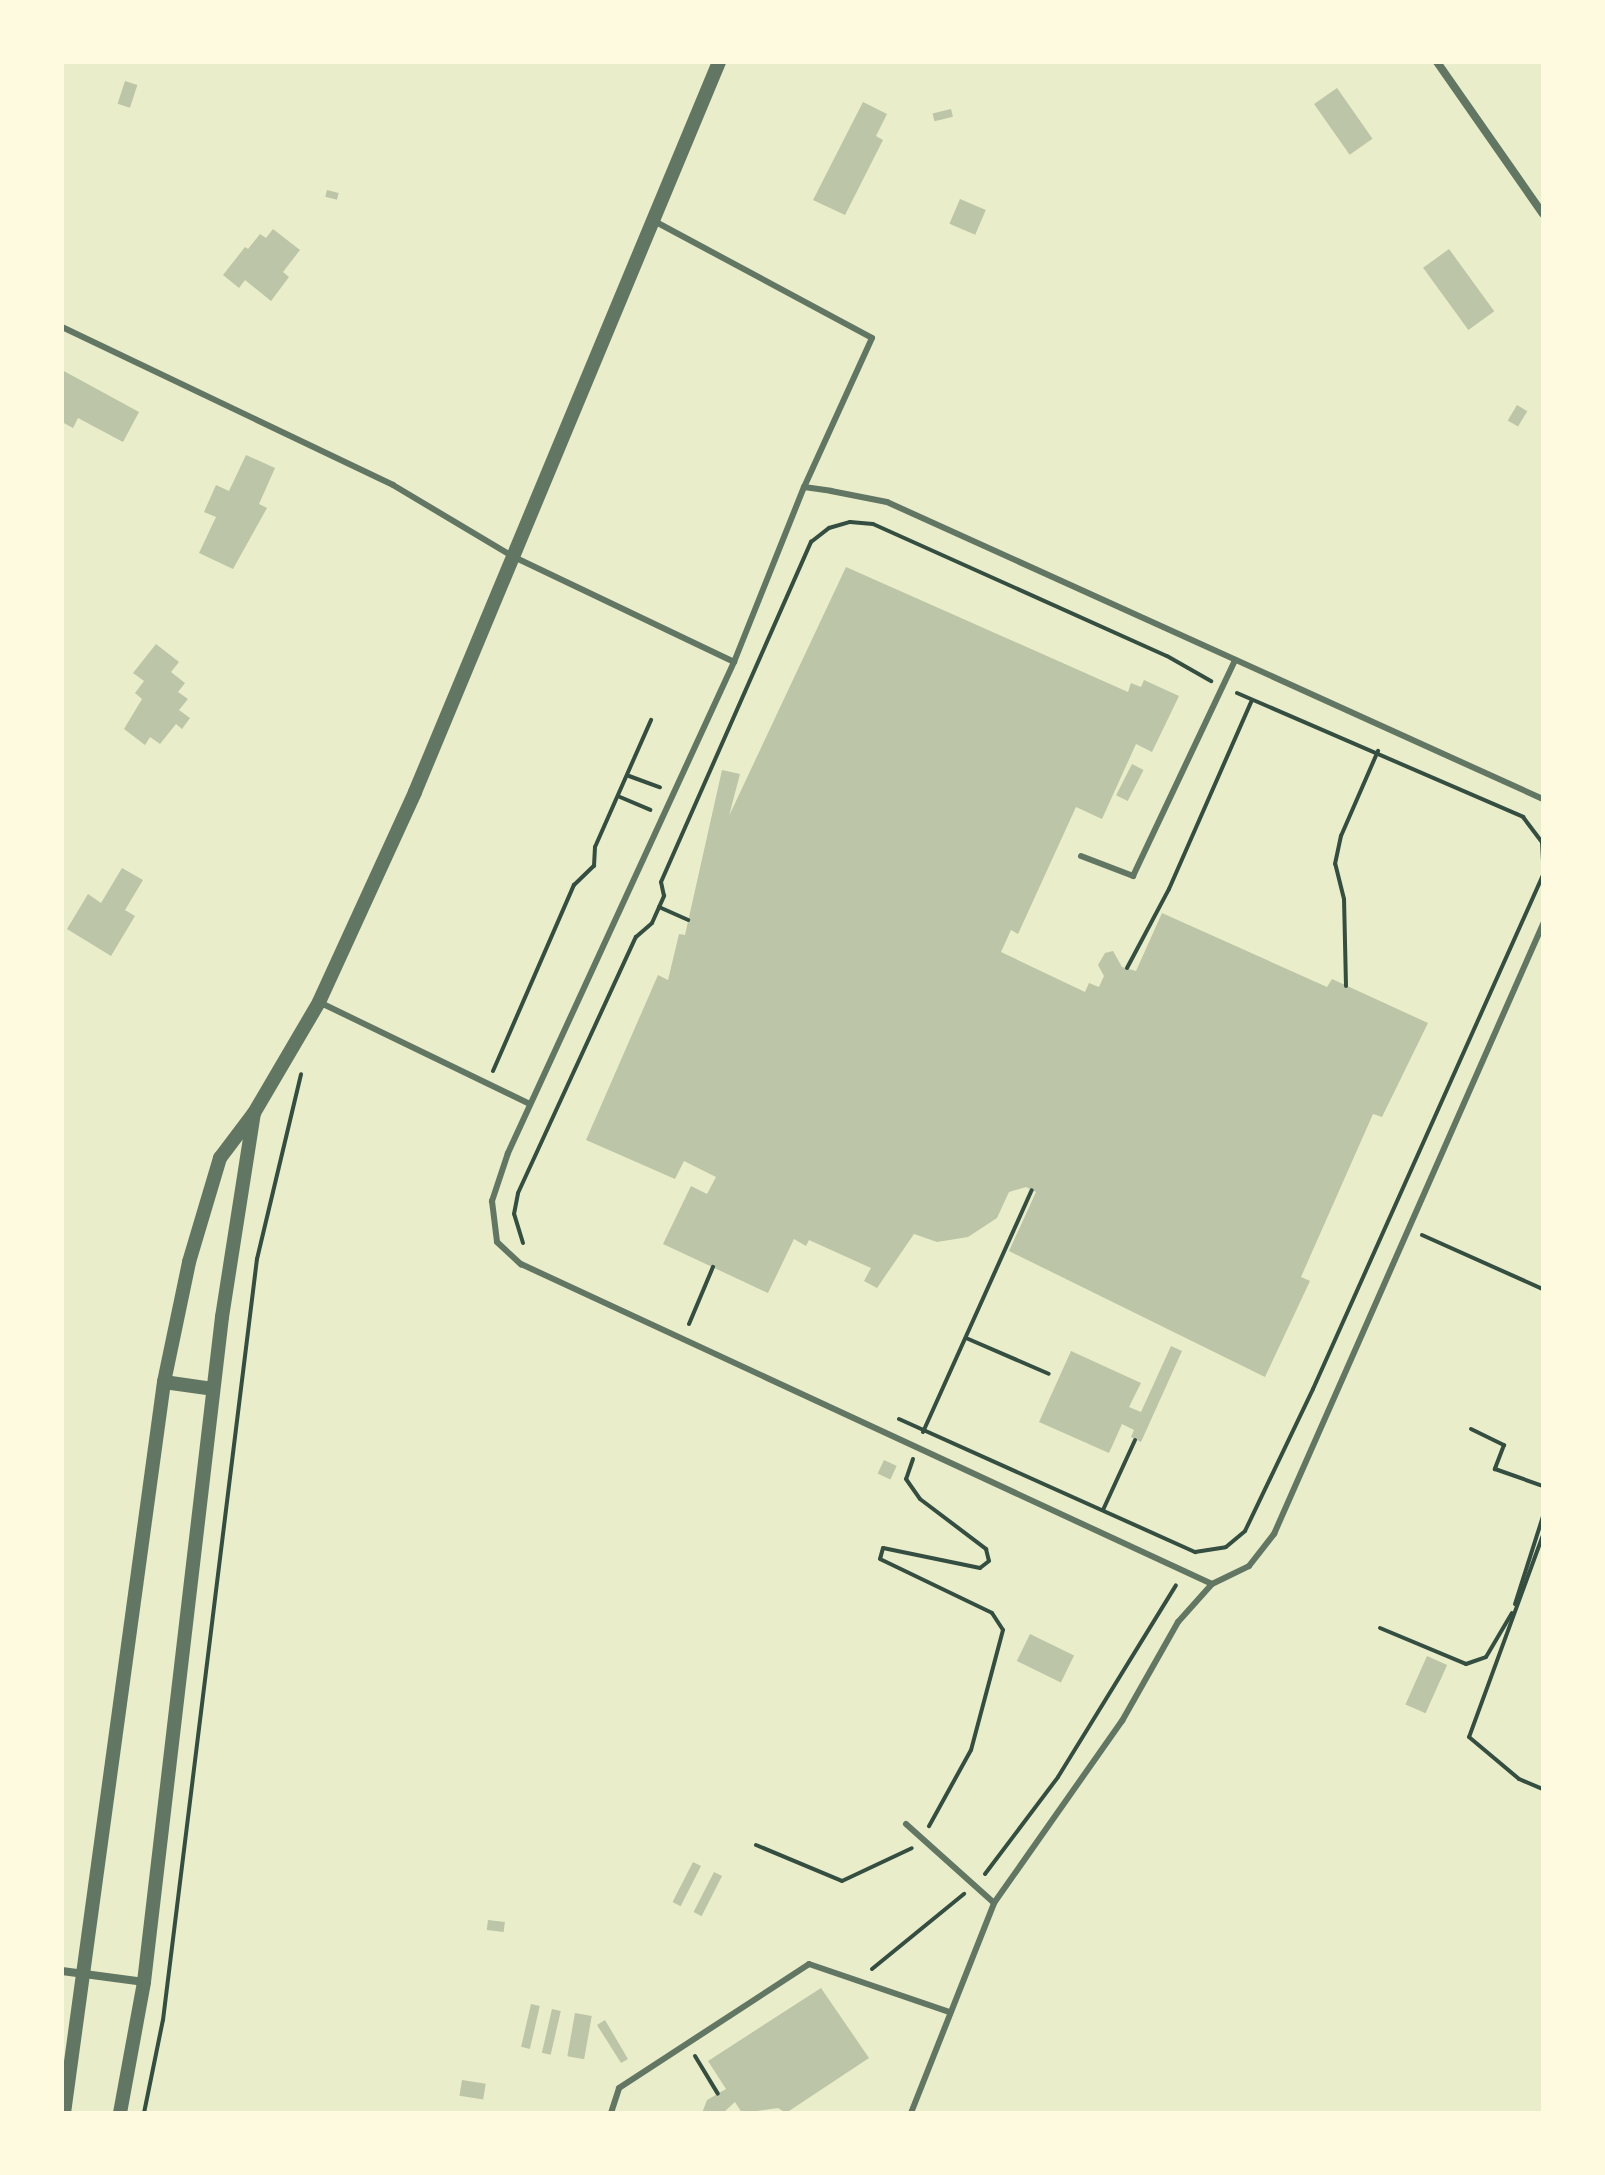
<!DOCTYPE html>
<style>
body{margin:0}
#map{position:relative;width:1605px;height:2175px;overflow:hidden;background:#e9edc9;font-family:Poppins,sans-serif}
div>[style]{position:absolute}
.building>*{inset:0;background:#bcc5a7;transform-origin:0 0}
.path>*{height:4px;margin:-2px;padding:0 2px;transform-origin:2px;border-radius:2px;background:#344e41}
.service>*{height:6px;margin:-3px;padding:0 3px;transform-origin:3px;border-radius:3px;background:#617663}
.minor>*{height:8px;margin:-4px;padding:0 4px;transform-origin:4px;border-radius:4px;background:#617663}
.tertiary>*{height:14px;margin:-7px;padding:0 7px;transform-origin:7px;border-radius:7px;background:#617663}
span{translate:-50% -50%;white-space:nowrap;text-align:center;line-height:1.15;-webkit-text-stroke:7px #fefae0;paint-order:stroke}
.frame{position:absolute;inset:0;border:64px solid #fefae0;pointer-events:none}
</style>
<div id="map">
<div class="building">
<i style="left:125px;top:81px;width:13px;height:24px;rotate:18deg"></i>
<i style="left:1337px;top:88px;width:62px;height:28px;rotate:55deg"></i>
<i style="clip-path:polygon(863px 102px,887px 114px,876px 136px,883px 140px,845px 215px,813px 200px)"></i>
<i style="left:951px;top:109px;width:8px;height:19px;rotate:76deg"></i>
<i style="left:327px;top:190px;width:12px;height:7px;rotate:14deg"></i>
<i style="left:960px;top:199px;width:28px;height:27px;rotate:23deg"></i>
<i style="clip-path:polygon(273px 229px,300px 250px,283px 272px,289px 277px,271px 301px,245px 280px,239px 288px,223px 275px,245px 247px,248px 249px,260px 234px,266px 238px)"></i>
<i style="left:1449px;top:249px;width:77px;height:32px;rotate:54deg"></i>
<i style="clip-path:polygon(62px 370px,139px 412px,123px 442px,78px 418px,73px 428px,62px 422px)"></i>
<i style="left:1517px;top:405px;width:12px;height:18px;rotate:31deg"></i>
<i style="clip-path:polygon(246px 455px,275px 468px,259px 504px,267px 508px,233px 569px,199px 553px,216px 517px,204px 512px,216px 485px,229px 491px)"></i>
<i style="clip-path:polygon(846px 567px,1128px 692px,1131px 683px,1141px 687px,1144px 680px,1179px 696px,1152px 752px,1136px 744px,1102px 819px,1076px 807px,1018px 934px,1011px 930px,1001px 952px,1085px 992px,1089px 983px,1099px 987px,1104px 976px,1098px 965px,1105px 953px,1113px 951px,1122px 967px,1136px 971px,1162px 913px,1327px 987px,1332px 979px,1428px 1023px,1382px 1117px,1373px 1114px,1301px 1277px,1310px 1281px,1265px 1377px,1009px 1251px,1036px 1192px,1026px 1187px,1009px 1192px,997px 1218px,968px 1237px,937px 1242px,914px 1234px,877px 1288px,864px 1281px,871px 1268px,809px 1240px,806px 1246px,794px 1239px,768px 1293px,663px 1244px,691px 1186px,707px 1194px,716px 1177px,684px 1161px,675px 1179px,586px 1140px,658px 975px,668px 980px,679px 934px,685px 935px,722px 770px,740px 774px,729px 816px)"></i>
<i style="clip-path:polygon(156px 644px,179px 662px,171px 672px,185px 683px,178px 692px,188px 699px,179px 710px,190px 718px,182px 729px,176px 724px,160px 744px,150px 737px,145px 745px,124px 729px,142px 699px,135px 693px,144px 681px,133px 673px)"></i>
<i style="left:1132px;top:764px;width:13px;height:35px;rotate:27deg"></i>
<i style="clip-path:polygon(122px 868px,143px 880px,125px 910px,135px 916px,111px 956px,67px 929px,88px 894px,101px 903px)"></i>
<i style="clip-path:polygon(1171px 1346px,1182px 1351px,1141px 1442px,1131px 1437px,1134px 1430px,1122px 1424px,1109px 1453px,1039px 1422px,1071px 1351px,1141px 1383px,1129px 1407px,1141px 1412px)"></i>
<i style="left:884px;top:1460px;width:14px;height:15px;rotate:25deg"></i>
<i style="left:1030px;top:1634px;width:49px;height:30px;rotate:26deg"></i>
<i style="left:1427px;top:1656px;width:22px;height:53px;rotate:24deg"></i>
<i style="left:693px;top:1862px;width:9px;height:45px;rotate:27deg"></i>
<i style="left:714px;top:1872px;width:9px;height:45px;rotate:27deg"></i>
<i style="left:488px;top:1920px;width:17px;height:10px;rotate:7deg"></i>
<i style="clip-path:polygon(821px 1988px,869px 2058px,786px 2113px,778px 2108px,742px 2113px,735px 2102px,723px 2113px,702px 2113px,707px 2100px,726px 2089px,708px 2061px)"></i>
<i style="left:531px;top:2004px;width:9px;height:44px;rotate:13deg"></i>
<i style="left:552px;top:2009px;width:9px;height:45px;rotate:13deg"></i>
<i style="left:575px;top:2013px;width:17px;height:44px;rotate:10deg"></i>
<i style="clip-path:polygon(605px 2020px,628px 2059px,621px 2063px,597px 2025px)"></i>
<i style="left:462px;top:2080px;width:24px;height:16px;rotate:9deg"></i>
</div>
<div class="path">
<i style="left:1237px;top:693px;width:312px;rotate:23.4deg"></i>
<i style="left:1523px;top:817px;width:31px;rotate:53deg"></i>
<i style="left:1542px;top:842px;width:21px;rotate:87deg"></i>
<i style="left:629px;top:776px;width:33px;rotate:20deg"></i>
<i style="left:620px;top:797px;width:33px;rotate:23deg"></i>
<i style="left:659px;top:907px;width:32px;rotate:24deg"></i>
<i style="left:1127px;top:968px;width:89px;rotate:-62deg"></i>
<i style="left:1169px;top:889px;width:206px;rotate:-66.3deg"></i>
<i style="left:1346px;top:986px;width:87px;rotate:-91.3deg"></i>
<i style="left:1344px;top:899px;width:36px;rotate:-104deg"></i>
<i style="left:1335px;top:864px;width:29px;rotate:-78deg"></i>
<i style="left:1341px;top:836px;width:93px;rotate:-66.5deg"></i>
<i style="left:493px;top:1071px;width:203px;rotate:-66.5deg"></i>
<i style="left:574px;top:885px;width:28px;rotate:-44deg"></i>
<i style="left:594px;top:866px;width:19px;rotate:-87deg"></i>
<i style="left:595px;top:847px;width:139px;rotate:-66.2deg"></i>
<i style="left:1422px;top:1235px;width:133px;rotate:24.1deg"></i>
<i style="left:523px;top:1243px;width:30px;rotate:-107deg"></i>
<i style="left:514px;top:1214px;width:21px;rotate:-79deg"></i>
<i style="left:518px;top:1193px;width:282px;rotate:-65.3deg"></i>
<i style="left:636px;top:937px;width:21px;rotate:-41deg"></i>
<i style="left:652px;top:923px;width:30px;rotate:-66deg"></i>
<i style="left:664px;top:896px;width:14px;rotate:-102deg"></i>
<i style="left:661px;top:882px;width:372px;rotate:-66.2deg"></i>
<i style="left:811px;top:542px;width:23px;rotate:-38deg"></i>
<i style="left:829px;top:528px;width:22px;rotate:-16deg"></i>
<i style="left:850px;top:522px;width:23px;rotate:5deg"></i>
<i style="left:873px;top:524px;width:322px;rotate:24.2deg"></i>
<i style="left:1167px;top:656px;width:51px;rotate:29.6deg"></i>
<i style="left:689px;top:1324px;width:62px;rotate:-67.2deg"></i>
<i style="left:966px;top:1338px;width:90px;rotate:23.4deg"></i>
<i style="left:899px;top:1419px;width:325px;rotate:24.2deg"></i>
<i style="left:1195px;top:1552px;width:31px;rotate:-9deg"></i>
<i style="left:1226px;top:1547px;width:25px;rotate:-40deg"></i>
<i style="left:1245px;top:1531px;width:157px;rotate:-64.4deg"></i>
<i style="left:1313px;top:1389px;width:563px;rotate:-65.89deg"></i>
<i style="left:1471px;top:1429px;width:37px;rotate:26deg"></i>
<i style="left:1504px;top:1445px;width:26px;rotate:111deg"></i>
<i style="left:1495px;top:1469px;width:51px;rotate:19.5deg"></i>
<i style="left:923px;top:1432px;width:265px;rotate:-65.8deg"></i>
<i style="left:913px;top:1459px;width:21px;rotate:109deg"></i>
<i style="left:906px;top:1479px;width:24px;rotate:55deg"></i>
<i style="left:920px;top:1499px;width:83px;rotate:37.1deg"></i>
<i style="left:986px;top:1549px;width:12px;rotate:76deg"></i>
<i style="left:989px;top:1561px;width:11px;rotate:142deg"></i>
<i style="left:980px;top:1568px;width:99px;rotate:-168.3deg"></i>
<i style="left:883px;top:1548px;width:11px;rotate:105deg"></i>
<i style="left:880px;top:1559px;width:124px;rotate:25.7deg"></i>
<i style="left:992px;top:1613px;width:20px;rotate:57deg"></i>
<i style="left:1003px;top:1630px;width:124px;rotate:104.9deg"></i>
<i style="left:971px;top:1750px;width:87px;rotate:118.9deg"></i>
<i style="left:1103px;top:1510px;width:77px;rotate:-65.4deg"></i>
<i style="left:1543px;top:1535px;width:215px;rotate:110.1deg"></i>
<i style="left:1469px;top:1737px;width:65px;rotate:40deg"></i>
<i style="left:1519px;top:1779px;width:26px;rotate:23deg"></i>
<i style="left:1515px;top:1604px;width:92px;rotate:-72.3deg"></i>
<i style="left:1380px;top:1628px;width:93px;rotate:22.7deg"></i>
<i style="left:1466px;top:1664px;width:21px;rotate:-19deg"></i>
<i style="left:1486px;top:1657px;width:51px;rotate:-59.4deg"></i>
<i style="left:756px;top:1845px;width:93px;rotate:22.7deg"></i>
<i style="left:842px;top:1881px;width:77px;rotate:-25.2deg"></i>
<i style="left:985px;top:1874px;width:121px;rotate:-53deg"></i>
<i style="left:1058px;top:1777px;width:225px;rotate:-58.4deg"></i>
<i style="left:872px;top:1969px;width:119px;rotate:-39.2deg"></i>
<i style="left:695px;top:2056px;width:44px;rotate:58.8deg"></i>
<i style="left:144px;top:2113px;width:95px;rotate:-78.5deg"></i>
<i style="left:163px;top:2020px;width:767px;rotate:-82.96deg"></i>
<i style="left:257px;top:1259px;width:190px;rotate:-76.6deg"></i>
</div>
<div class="service">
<i style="left:656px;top:222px;width:245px;rotate:28.2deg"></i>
<i style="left:872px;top:338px;width:164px;rotate:114.5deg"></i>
<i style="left:62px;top:327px;width:367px;rotate:25.5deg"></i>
<i style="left:393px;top:485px;width:141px;rotate:30.8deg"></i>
<i style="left:514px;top:557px;width:244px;rotate:25.5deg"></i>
<i style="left:734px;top:662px;width:188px;rotate:-68.2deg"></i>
<i style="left:804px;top:487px;width:27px;rotate:8deg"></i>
<i style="left:831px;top:491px;width:57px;rotate:11.1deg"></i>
<i style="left:887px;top:502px;width:720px;rotate:24.36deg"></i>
<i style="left:734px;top:662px;width:541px;rotate:114.72deg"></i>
<i style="left:508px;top:1153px;width:51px;rotate:108.4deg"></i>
<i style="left:492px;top:1201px;width:41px;rotate:83deg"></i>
<i style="left:497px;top:1242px;width:33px;rotate:43deg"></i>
<i style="left:521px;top:1264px;width:761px;rotate:24.85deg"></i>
<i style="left:1081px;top:856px;width:56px;rotate:21deg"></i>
<i style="left:1133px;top:876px;width:239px;rotate:-64.7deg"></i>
<i style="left:321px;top:1003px;width:232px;rotate:25.8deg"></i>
<i style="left:906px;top:1824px;width:118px;rotate:41.9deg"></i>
<i style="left:611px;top:2113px;width:26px;rotate:-72deg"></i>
<i style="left:619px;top:2088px;width:227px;rotate:-33.1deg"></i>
<i style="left:809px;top:1964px;width:148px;rotate:18.9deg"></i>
<i style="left:911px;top:2113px;width:226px;rotate:-68.4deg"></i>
<i style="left:994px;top:1903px;width:223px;rotate:-54.9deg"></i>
<i style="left:1122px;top:1721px;width:114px;rotate:-60.5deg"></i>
<i style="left:1178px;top:1622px;width:51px;rotate:-48.2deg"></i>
<i style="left:1212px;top:1584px;width:41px;rotate:-25.9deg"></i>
<i style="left:1249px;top:1566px;width:41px;rotate:-52deg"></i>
<i style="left:1274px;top:1534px;width:667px;rotate:-66.2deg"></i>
</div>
<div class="minor">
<i style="left:1437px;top:62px;width:185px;rotate:55.1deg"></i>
<i style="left:62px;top:1971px;width:83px;rotate:7.6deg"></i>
</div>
<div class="tertiary">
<i style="left:164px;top:1382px;width:49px;rotate:8.1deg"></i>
<i style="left:64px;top:2113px;width:738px;rotate:-82.21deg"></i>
<i style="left:164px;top:1382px;width:123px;rotate:-78.2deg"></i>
<i style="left:189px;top:1262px;width:109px;rotate:-73.4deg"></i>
<i style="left:220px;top:1158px;width:56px;rotate:-52.9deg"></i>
<i style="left:254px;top:1113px;width:129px;rotate:-59.6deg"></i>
<i style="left:319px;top:1002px;width:231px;rotate:-65.4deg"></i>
<i style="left:415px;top:792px;width:791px;rotate:-67.39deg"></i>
<i style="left:120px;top:2113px;width:133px;rotate:-79.6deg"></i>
<i style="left:144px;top:1982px;width:670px;rotate:-83.31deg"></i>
<i style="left:222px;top:1317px;width:206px;rotate:-81.1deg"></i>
</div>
<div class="frame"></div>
</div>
